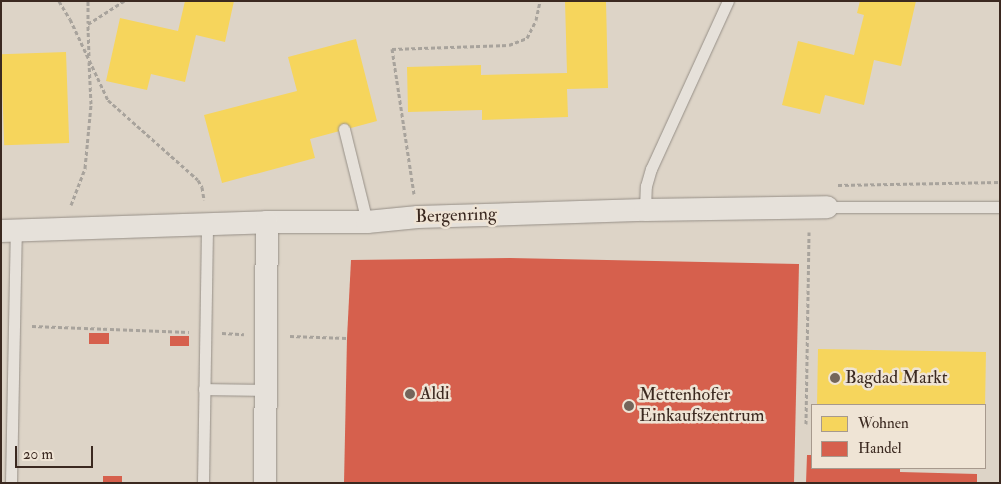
<!DOCTYPE html>
<style>
body{margin:0}
#map{position:relative;width:1001px;height:484px;overflow:hidden;background:#ddd4c7;font-family:"IM FELL Double Pica",serif}
div>[style]{position:absolute}
.homes>*{inset:0;background:#f6d55c;transform-origin:0 0}
.shops>*{inset:0;background:#d6604d;transform-origin:0 0}
.path>*{height:3px;margin-top:-1.5px;transform-origin:0;background:repeating-linear-gradient(90deg,#a8a39c 0 4px,transparent 0 6.5px)}
.roads{filter:drop-shadow(0 0 1px #968f87) drop-shadow(0 0 1px #968f87)}
.service>*{height:11px;margin:-5.5px;padding:0 5.5px;transform-origin:5.5px;border-radius:5.5px;background:#e6e1da}
.minor>*{height:22px;margin:-11px;padding:0 11px;transform-origin:11px;border-radius:11px;background:#e6e1da}
.dots>*{width:14px;height:14px;translate:-50% -50%;box-sizing:border-box;border:2px solid #efe4d5;border-radius:50%}
span{translate:-50% -50%;white-space:nowrap;text-align:center;line-height:1.15;-webkit-text-stroke:5px #efe4d5;paint-order:stroke}
.street-label{font-size:18px;color:#3b2920}
.poi-label{font-size:18px;color:#3b2920}
.left{translate:0 -50%;text-align:left}
.frame{position:absolute;inset:0;border:2px solid #3b2920;pointer-events:none}
.legend{position:absolute;left:811px;top:404px;width:175px;height:65px;box-sizing:border-box;background:#efe4d5;border:1px solid #a7998d;margin:0;padding:6px 9px;list-style:none;font-size:15px;color:#3b2920}
.legend li{display:flex;align-items:center;gap:10px;height:25px}
.legend b{width:25px;border:1px solid #a7998d}
.scale{position:absolute;left:15px;top:446px;width:78px;height:22px;box-sizing:border-box;border:2px solid #3b2920;border-top:0;padding-left:6px;font-size:15px;line-height:18px;white-space:nowrap;color:#3b2920;-webkit-text-stroke:4px #efe4d5;paint-order:stroke}
</style>
<div id="map">
<div class="homes">
<i style="clip-path:polygon(185px 1px,234px 1px,225px 42px,196px 35px,185px 82px,151px 74px,147px 90px,106px 81px,120px 18px,178px 31px)"></i>
<i style="clip-path:polygon(565px 1px,606px 1px,608px 88px,567px 89px,568px 117px,482px 120px,482px 110px,408px 112px,407px 67px,481px 65px,481px 75px,567px 73px)"></i>
<i style="clip-path:polygon(860px 1px,916px 1px,901px 66px,874px 60px,864px 105px,825px 95px,820px 114px,782px 105px,798px 41px,854px 55px,864px 15px,857px 13px)"></i>
<i style="clip-path:polygon(356px 39px,377px 121px,310px 139px,315px 158px,222px 183px,204px 115px,297px 91px,288px 57px)"></i>
<i style="left:66px;top:52px;width:91px;height:65px;rotate:88deg"></i>
<i style="left:818px;top:349px;width:168px;height:56px;rotate:1deg"></i>
</div>
<div class="shops">
<i style="clip-path:polygon(510px 258px,799px 264px,794px 483px,344px 483px,347px 338px,351px 260px)"></i>
<i style="left:109px;top:333px;width:11px;height:20px;rotate:90deg"></i>
<i style="left:170px;top:336px;width:19px;height:10px"></i>
<i style="clip-path:polygon(807px 455px,812px 455px,812px 468px,900px 468px,900px 472px,977px 474px,977px 483px,806px 483px)"></i>
<i style="left:103px;top:476px;width:19px;height:7px"></i>
</div>
<div class="path">
<i style="left:59px;top:1px;width:21px;rotate:59deg"></i>
<i style="left:70px;top:19px;width:89px;rotate:64.9deg"></i>
<i style="left:108px;top:100px;width:120px;rotate:41.6deg"></i>
<i style="left:198px;top:180px;width:8px;rotate:60deg"></i>
<i style="left:202px;top:187px;width:13px;rotate:81deg"></i>
<i style="left:88px;top:1px;width:22px;rotate:90deg"></i>
<i style="left:89px;top:56px;width:32px;rotate:-92deg"></i>
<i style="left:88px;top:24px;width:43px;rotate:-32.6deg"></i>
<i style="left:838px;top:185px;width:162px;rotate:-1.1deg"></i>
<i style="left:414px;top:194px;width:147px;rotate:-98.6deg"></i>
<i style="left:392px;top:49px;width:117px;rotate:-2deg"></i>
<i style="left:509px;top:45px;width:19px;rotate:-21deg"></i>
<i style="left:527px;top:38px;width:20px;rotate:-63deg"></i>
<i style="left:536px;top:20px;width:19px;rotate:-78deg"></i>
<i style="left:71px;top:205px;width:40px;rotate:-69deg"></i>
<i style="left:85px;top:168px;width:64px;rotate:-84.6deg"></i>
<i style="left:91px;top:104px;width:42px;rotate:-92.7deg"></i>
<i style="left:32px;top:326px;width:157px;rotate:2.2deg"></i>
<i style="left:222px;top:333px;width:22px;rotate:3deg"></i>
<i style="left:290px;top:336px;width:57px;rotate:2deg"></i>
<i style="left:806px;top:424px;width:192px;rotate:-89.1deg"></i>
</div>
<div class="roads">
<div class="service">
<i style="left:344px;top:129px;width:96px;rotate:76.1deg"></i>
<i style="left:827px;top:207px;width:173px"></i>
<i style="left:645px;top:210px;width:24px;rotate:-88deg"></i>
<i style="left:646px;top:186px;width:18px;rotate:-74deg"></i>
<i style="left:651px;top:169px;width:185px;rotate:-65.4deg"></i>
<i style="left:204px;top:389px;width:61px;rotate:0.9deg"></i>
<i style="left:11px;top:483px;width:253px;rotate:-88.9deg"></i>
<i style="left:203px;top:483px;width:259px;rotate:-89.1deg"></i>
</div>
<div class="minor">
<i style="left:1px;top:231px;width:266px;rotate:-1.9deg"></i>
<i style="left:267px;top:222px;width:100px"></i>
<i style="left:367px;top:222px;width:51px;rotate:-5.6deg"></i>
<i style="left:418px;top:217px;width:227px;rotate:-1.8deg"></i>
<i style="left:645px;top:210px;width:182px;rotate:-0.9deg"></i>
<i style="left:265px;top:483px;width:261px;rotate:-89.6deg"></i>
</div>
</div>
<div class="dots">
<i style="left:835px;top:378px;background:#74655a"></i>
<i style="left:410px;top:394px;background:#74655a"></i>
<i style="left:629px;top:406px;background:#74655a"></i>
</div>
<div class="street-label">
<span style="left:456px;top:216px;rotate:-2deg">Bergenring</span>
</div>
<div class="poi-label">
<span class="left" style="left:845px;top:378px">Bagdad Markt</span>
<span class="left" style="left:420px;top:394px">Aldi</span>
<span class="left" style="left:639px;top:406px">Mettenhofer<br>Einkaufszentrum</span>
</div>
<div class="frame"></div>
<ul class="legend">
<li><b style="height:14px;background:#f6d55c"></b>Wohnen</li>
<li><b style="height:14px;background:#d6604d"></b>Handel</li>
</ul>
<div class="scale">20 m</div>
</div>
